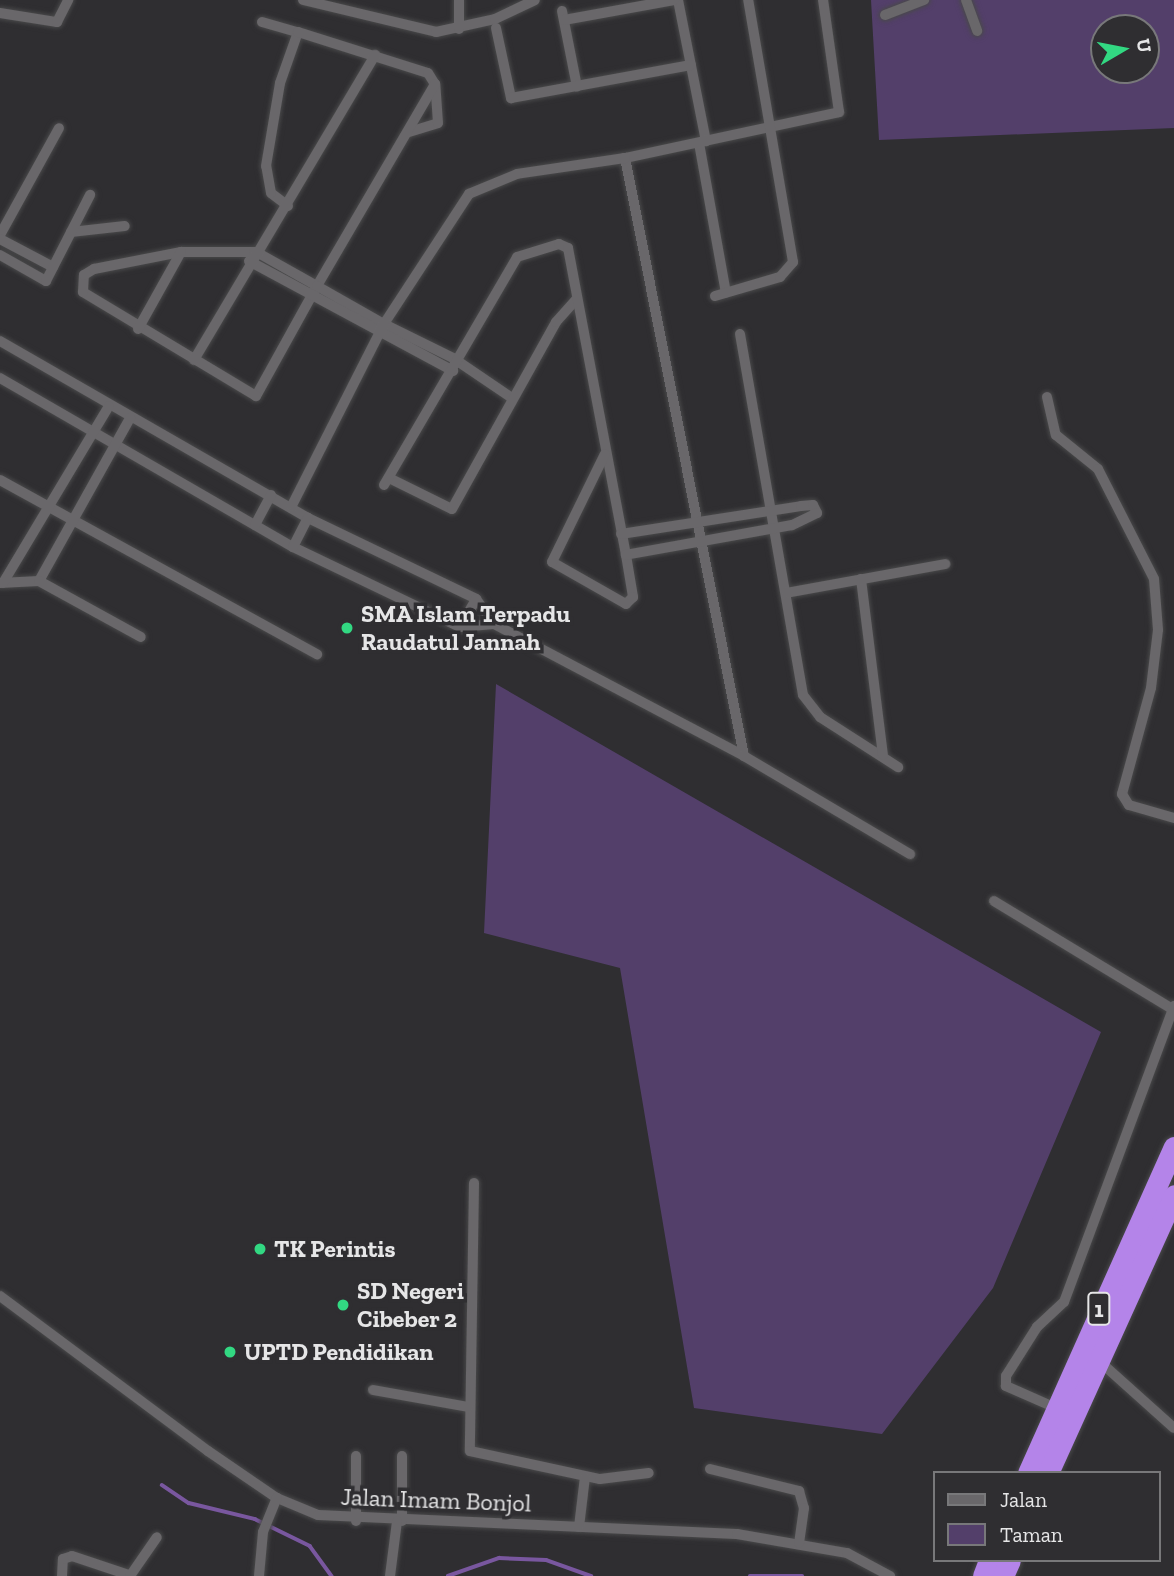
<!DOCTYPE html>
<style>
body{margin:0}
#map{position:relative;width:1174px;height:1576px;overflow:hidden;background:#2f2e31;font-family:"Zilla Slab",serif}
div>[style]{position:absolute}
.green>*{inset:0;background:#533f6a}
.stream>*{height:3.5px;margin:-1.75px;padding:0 1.75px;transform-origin:1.75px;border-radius:1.75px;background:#79579f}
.roads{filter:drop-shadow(0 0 2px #49494a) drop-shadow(0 0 2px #49494a)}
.street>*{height:10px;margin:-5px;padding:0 5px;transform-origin:5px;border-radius:5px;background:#69676a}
.highway>*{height:21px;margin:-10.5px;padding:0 10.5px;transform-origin:10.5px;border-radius:10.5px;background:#b484e9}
.dots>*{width:19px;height:19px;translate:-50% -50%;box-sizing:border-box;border:4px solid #2f2e31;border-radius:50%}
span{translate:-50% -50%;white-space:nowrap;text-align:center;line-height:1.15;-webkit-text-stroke:7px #2f2e31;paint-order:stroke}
.shield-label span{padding:2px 5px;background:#2f2e31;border:2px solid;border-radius:5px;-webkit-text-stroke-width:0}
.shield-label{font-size:23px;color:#e6e6e7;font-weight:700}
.poi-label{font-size:24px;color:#e6e6e7;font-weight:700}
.left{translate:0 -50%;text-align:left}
.street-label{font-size:24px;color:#e6e6e7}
.legend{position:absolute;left:933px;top:1471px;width:228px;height:91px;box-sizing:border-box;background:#2f2e31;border:2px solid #78787a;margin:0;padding:9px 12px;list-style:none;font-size:21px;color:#e6e6e7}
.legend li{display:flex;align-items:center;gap:14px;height:35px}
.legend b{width:35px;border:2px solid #78787a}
.north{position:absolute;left:1090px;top:14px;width:70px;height:70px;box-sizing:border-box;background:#2f2e31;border:2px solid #78787a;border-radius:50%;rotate:80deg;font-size:19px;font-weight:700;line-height:28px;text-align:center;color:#e6e6e7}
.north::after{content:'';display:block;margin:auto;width:24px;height:32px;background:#32d882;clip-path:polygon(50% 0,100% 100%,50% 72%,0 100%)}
</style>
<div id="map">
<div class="green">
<i style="clip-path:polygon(evenodd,871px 0,1174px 0,1174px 128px,879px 140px,871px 0,1104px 28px,1146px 28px,1146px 70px,1104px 70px,1104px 28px)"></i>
<i style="clip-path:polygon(496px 684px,1101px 1032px,993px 1288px,882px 1434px,694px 1408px,620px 968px,484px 933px)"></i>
</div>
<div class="stream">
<i style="left:162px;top:1485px;width:32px;rotate:34deg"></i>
<i style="left:189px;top:1503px;width:68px;rotate:13.6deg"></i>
<i style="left:255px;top:1519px;width:61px;rotate:26.1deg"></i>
<i style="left:310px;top:1546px;width:37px;rotate:54deg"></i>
<i style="left:448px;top:1576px;width:54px;rotate:-19.4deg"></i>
<i style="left:499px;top:1558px;width:47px;rotate:2.4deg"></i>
<i style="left:546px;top:1560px;width:48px;rotate:19.6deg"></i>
<i style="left:750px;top:1576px;width:52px"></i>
</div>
<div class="roads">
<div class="street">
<i style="left:303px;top:0;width:137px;rotate:13.5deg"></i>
<i style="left:436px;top:32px;width:60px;rotate:-12.4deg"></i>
<i style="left:495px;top:19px;width:44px;rotate:-25.4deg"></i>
<i style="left:678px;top:0;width:144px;rotate:78.8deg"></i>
<i style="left:966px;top:0;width:33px;rotate:70deg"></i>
<i style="left:562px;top:11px;width:77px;rotate:78.8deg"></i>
<i style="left:0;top:13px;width:58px;rotate:9deg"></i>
<i style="left:57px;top:22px;width:25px;rotate:-63deg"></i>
<i style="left:885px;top:15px;width:42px;rotate:-21deg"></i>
<i style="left:564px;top:20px;width:112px;rotate:-10.3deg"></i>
<i style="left:262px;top:22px;width:37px;rotate:16deg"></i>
<i style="left:496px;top:28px;width:72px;rotate:77.9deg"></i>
<i style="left:511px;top:98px;width:183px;rotate:-10.4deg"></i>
<i style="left:459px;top:29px;width:29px;rotate:-90deg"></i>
<i style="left:409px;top:132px;width:30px;rotate:-17deg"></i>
<i style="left:438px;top:123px;width:39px;rotate:-94deg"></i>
<i style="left:699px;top:143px;width:152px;rotate:79.8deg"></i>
<i style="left:625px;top:158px;width:219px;rotate:-12.1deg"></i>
<i style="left:839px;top:112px;width:113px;rotate:-98.1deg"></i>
<i style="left:288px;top:206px;width:21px;rotate:-143deg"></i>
<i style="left:271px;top:193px;width:27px;rotate:-100deg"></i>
<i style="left:266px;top:166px;width:84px;rotate:-80.4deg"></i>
<i style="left:280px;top:83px;width:54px;rotate:-70.6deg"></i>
<i style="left:298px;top:32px;width:136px;rotate:17.5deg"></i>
<i style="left:428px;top:73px;width:13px;rotate:58deg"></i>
<i style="left:435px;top:84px;width:234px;rotate:120.3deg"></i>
<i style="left:317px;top:286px;width:126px;rotate:119deg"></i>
<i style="left:256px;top:396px;width:202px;rotate:-149deg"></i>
<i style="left:83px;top:292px;width:17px;rotate:-87deg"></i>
<i style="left:84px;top:275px;width:12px;rotate:-31deg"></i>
<i style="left:94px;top:269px;width:89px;rotate:-11.1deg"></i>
<i style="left:181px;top:252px;width:73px"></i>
<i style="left:254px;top:252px;width:6px;rotate:18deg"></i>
<i style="left:260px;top:254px;width:65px;rotate:29.3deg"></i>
<i style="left:317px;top:286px;width:77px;rotate:29.6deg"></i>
<i style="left:384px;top:324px;width:77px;rotate:26.2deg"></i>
<i style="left:453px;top:358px;width:71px;rotate:34.1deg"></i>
<i style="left:71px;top:232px;width:54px;rotate:-6.3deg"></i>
<i style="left:0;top:235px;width:122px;rotate:-61.1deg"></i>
<i style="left:0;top:239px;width:60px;rotate:27.8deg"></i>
<i style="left:0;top:255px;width:53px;rotate:29.5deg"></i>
<i style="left:46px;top:281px;width:97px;rotate:-62.9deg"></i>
<i style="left:249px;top:261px;width:232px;rotate:28.3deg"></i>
<i style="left:715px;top:296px;width:68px;rotate:-16.3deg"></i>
<i style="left:780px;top:277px;width:20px;rotate:-49deg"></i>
<i style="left:793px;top:262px;width:266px;rotate:-99.7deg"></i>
<i style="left:138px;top:329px;width:88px;rotate:-60.8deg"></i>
<i style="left:740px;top:334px;width:366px;rotate:80.1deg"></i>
<i style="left:803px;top:695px;width:28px;rotate:52deg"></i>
<i style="left:820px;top:717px;width:93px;rotate:32.7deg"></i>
<i style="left:0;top:341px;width:355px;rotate:29.9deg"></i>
<i style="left:308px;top:518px;width:187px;rotate:25.7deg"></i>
<i style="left:476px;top:599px;width:31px;rotate:54deg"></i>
<i style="left:494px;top:624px;width:283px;rotate:27.8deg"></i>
<i style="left:744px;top:756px;width:610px;rotate:-101.25deg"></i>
<i style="left:625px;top:158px;width:109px;rotate:171.6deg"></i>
<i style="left:517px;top:174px;width:52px;rotate:157.4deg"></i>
<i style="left:469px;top:194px;width:155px;rotate:123.2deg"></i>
<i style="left:384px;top:324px;width:203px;rotate:116.9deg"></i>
<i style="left:194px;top:360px;width:355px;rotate:-59.3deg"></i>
<i style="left:0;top:378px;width:338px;rotate:30deg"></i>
<i style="left:293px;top:547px;width:185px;rotate:25.6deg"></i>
<i style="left:460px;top:627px;width:34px;rotate:-5deg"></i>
<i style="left:1047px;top:397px;width:39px;rotate:77deg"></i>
<i style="left:1056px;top:435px;width:54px;rotate:39deg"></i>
<i style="left:1098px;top:469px;width:123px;rotate:63deg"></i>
<i style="left:1154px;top:579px;width:51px;rotate:85.5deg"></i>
<i style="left:1158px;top:630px;width:58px;rotate:96.9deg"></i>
<i style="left:1151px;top:688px;width:110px;rotate:105.3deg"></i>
<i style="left:1122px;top:794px;width:13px;rotate:58deg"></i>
<i style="left:1129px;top:805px;width:47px;rotate:16.1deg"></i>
<i style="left:389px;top:478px;width:70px;rotate:26.2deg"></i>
<i style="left:452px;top:509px;width:214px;rotate:-60.9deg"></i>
<i style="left:556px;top:322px;width:31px;rotate:-48deg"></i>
<i style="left:0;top:480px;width:362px;rotate:28.8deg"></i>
<i style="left:384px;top:485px;width:264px;rotate:-59.7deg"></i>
<i style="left:517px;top:257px;width:44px;rotate:-17.2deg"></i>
<i style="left:559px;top:244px;width:10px;rotate:24deg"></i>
<i style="left:568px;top:248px;width:312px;rotate:79.3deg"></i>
<i style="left:626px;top:555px;width:43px;rotate:80.5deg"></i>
<i style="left:633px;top:597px;width:10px;rotate:135deg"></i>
<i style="left:626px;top:604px;width:85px;rotate:-150.4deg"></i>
<i style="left:552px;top:562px;width:120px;rotate:-63.9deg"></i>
<i style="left:255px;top:525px;width:34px;rotate:-62deg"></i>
<i style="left:621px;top:534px;width:182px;rotate:-8.8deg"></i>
<i style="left:801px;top:506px;width:12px;rotate:-5deg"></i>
<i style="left:813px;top:505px;width:9px;rotate:63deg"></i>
<i style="left:817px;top:513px;width:28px;rotate:154deg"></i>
<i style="left:792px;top:525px;width:169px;rotate:169.8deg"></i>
<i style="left:293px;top:547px;width:33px;rotate:-63deg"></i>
<i style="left:861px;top:579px;width:177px;rotate:82.9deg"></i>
<i style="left:39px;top:581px;width:187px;rotate:-60.8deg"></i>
<i style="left:0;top:583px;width:39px;rotate:-3deg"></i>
<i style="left:39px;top:581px;width:116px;rotate:28.8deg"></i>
<i style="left:3px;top:583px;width:206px;rotate:-59.1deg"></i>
<i style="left:786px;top:593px;width:162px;rotate:-10.3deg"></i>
<i style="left:460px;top:627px;width:32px;rotate:-60deg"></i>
<i style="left:744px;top:756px;width:193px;rotate:30.6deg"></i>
<i style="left:994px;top:901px;width:210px;rotate:31.2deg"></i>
<i style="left:474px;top:1183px;width:268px;rotate:90.9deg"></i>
<i style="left:470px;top:1451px;width:133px;rotate:12.2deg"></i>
<i style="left:600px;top:1479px;width:49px;rotate:-7deg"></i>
<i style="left:0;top:1296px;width:259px;rotate:36.7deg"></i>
<i style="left:208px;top:1451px;width:83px;rotate:34.3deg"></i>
<i style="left:277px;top:1498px;width:44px;rotate:22.5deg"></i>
<i style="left:318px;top:1515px;width:419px;rotate:2.6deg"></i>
<i style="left:737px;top:1534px;width:112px;rotate:9.8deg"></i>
<i style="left:847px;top:1553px;width:49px;rotate:28.1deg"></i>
<i style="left:1097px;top:1359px;width:103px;rotate:41.9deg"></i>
<i style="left:373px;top:1390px;width:97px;rotate:10.1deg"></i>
<i style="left:1056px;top:1408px;width:55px;rotate:-156.3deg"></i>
<i style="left:1006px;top:1386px;width:10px;rotate:-90deg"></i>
<i style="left:1006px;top:1376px;width:58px;rotate:-57.7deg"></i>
<i style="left:1037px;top:1327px;width:37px;rotate:-43deg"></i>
<i style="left:1064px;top:1302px;width:316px;rotate:-69.6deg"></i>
<i style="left:710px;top:1469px;width:92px;rotate:13.9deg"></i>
<i style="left:799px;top:1491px;width:18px;rotate:74deg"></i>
<i style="left:804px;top:1508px;width:35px;rotate:98deg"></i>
<i style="left:356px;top:1521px;width:65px;rotate:-90deg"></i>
<i style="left:402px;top:1521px;width:65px;rotate:-90deg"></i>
<i style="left:579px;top:1527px;width:50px;rotate:-83.2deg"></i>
<i style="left:62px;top:1576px;width:17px;rotate:-87deg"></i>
<i style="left:63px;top:1559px;width:9px;rotate:-18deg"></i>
<i style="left:72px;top:1556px;width:60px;rotate:18.4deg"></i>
<i style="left:130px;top:1576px;width:47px;rotate:-55.3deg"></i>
<i style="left:259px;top:1576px;width:44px;rotate:-84.8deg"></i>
<i style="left:263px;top:1532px;width:37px;rotate:-68deg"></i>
<i style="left:390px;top:1576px;width:55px;rotate:-82.7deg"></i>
</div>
<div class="highway">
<i style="left:1028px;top:1473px;width:357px;rotate:-65.9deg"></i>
<i style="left:1048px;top:1473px;width:305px;rotate:-65.6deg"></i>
<i style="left:983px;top:1576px;width:17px;rotate:-69deg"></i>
<i style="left:1003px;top:1576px;width:17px;rotate:-66deg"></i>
</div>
</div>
<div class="dots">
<i style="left:347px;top:628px;background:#32d882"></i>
<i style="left:260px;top:1249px;background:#32d882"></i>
<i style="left:343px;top:1305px;background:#32d882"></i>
<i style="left:230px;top:1352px;background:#32d882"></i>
</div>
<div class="shield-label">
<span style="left:1099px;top:1309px">1</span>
</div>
<div class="poi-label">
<span class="left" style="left:361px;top:628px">SMA Islam Terpadu<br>Raudatul Jannah</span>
<span class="left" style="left:274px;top:1249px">TK Perintis</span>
<span class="left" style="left:357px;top:1305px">SD Negeri<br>Cibeber 2</span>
<span class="left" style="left:244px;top:1352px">UPTD Pendidikan</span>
</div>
<div class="street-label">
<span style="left:436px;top:1500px;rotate:2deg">Jalan Imam Bonjol</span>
</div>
<ul class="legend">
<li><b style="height:9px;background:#69676a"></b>Jalan</li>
<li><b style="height:19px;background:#533f6a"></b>Taman</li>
</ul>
<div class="north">U</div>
</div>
